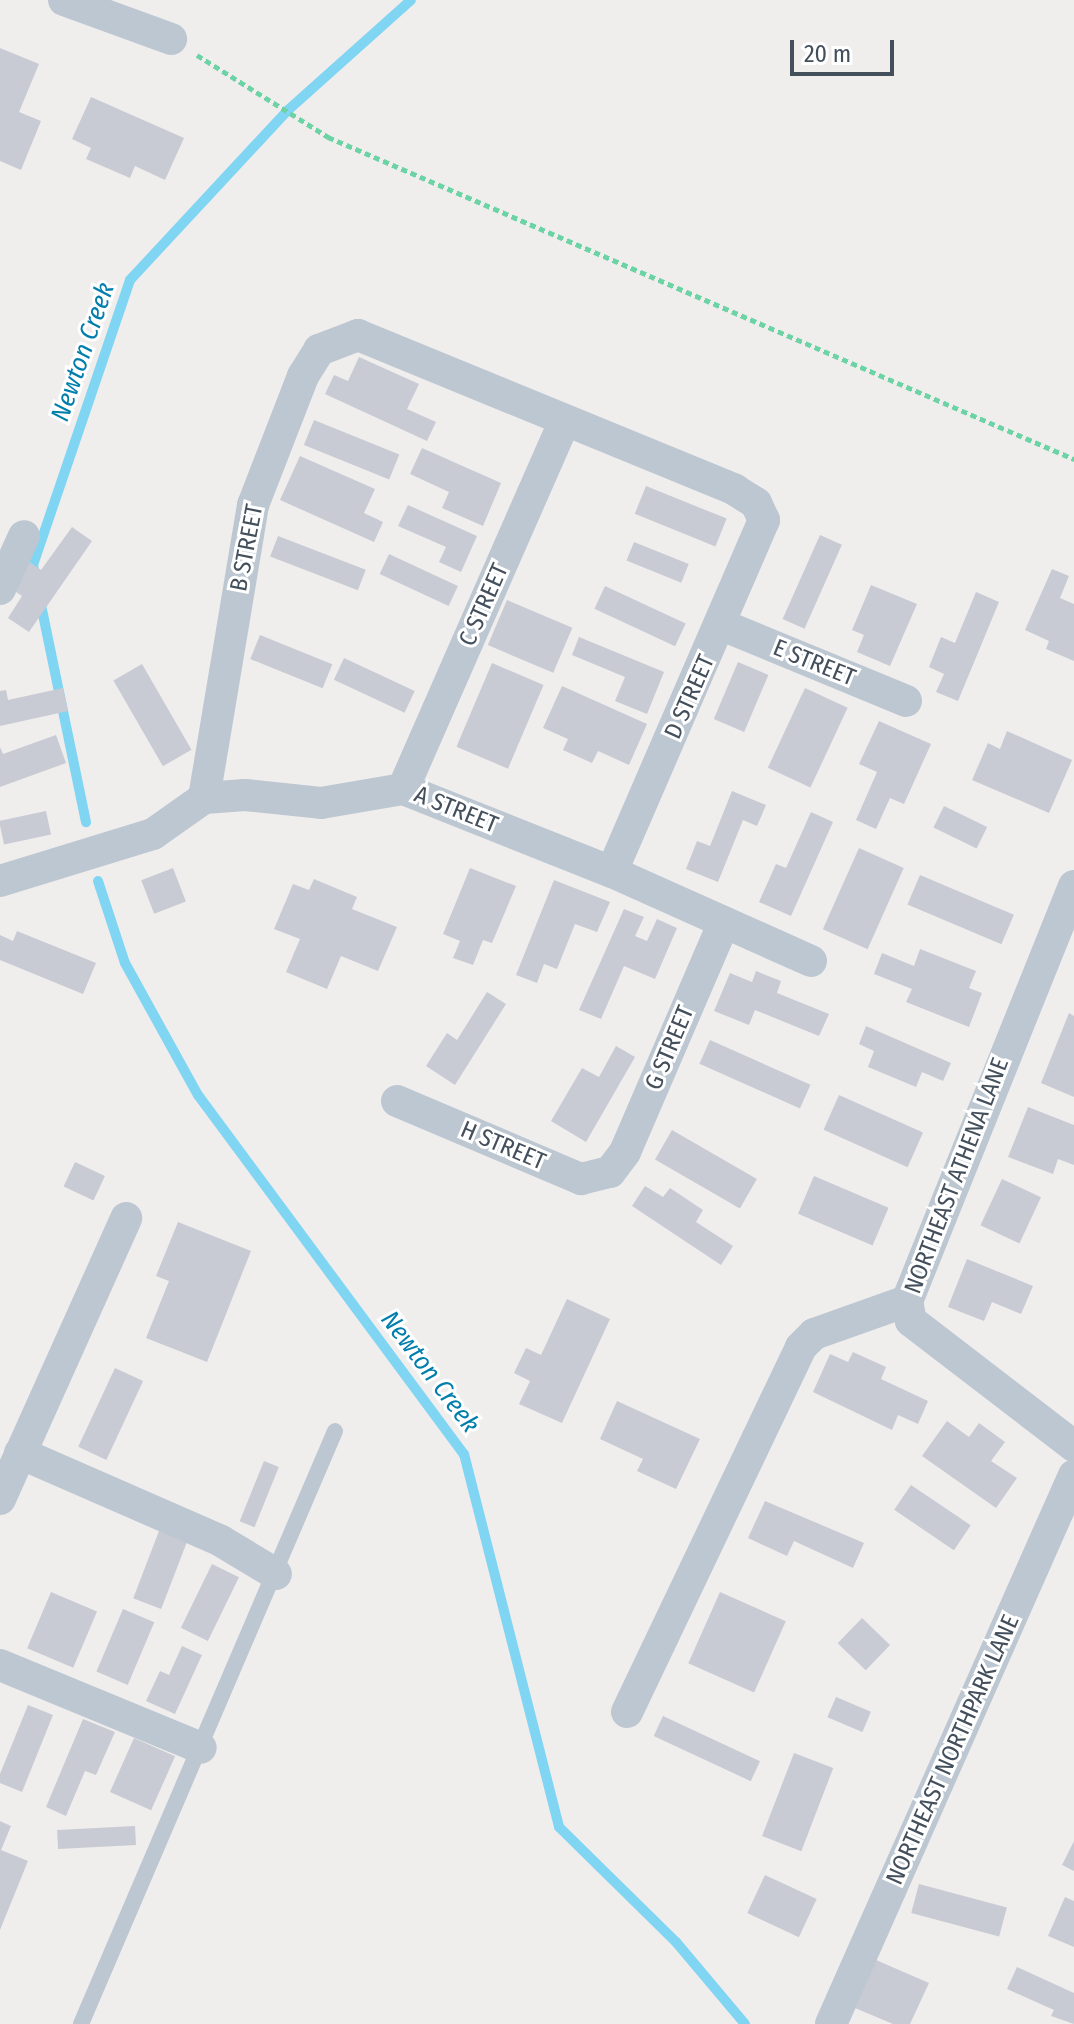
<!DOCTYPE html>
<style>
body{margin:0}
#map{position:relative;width:1074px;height:2024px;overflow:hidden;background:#f0eded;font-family:"Fira Sans Condensed",sans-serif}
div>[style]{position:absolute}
.stream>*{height:10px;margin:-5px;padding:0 5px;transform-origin:5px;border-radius:5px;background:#80d5f3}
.building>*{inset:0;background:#c8cbd4;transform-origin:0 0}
.path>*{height:5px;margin-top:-2.5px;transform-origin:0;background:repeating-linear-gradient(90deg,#6cd3a5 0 6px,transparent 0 10px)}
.service>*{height:16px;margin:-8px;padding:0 8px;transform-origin:8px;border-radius:8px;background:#bcc7d1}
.minor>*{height:32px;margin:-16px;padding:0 16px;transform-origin:16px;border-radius:16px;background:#bcc7d1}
span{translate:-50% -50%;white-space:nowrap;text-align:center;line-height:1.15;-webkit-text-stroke:6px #fff;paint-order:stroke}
.street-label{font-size:24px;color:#444f5c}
.water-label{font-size:26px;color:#017eab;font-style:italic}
.scale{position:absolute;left:790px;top:40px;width:104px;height:36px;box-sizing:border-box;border:4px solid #444f5c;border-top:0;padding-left:10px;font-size:24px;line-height:28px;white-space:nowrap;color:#444f5c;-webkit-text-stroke:6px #fff;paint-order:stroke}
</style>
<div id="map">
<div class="stream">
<i style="left:35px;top:576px;width:11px;rotate:-100deg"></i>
<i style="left:33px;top:565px;width:301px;rotate:-71.2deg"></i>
<i style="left:130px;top:280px;width:231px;rotate:-47.1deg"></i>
<i style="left:287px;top:111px;width:166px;rotate:-41.8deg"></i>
<i style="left:40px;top:600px;width:227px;rotate:78.3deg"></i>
<i style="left:98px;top:881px;width:86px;rotate:71.8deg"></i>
<i style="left:125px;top:963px;width:151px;rotate:61.1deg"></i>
<i style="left:198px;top:1095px;width:447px;rotate:53.5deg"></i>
<i style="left:464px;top:1454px;width:385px;rotate:75.7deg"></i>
<i style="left:559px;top:1827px;width:164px;rotate:44.5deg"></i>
<i style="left:676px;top:1942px;width:107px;rotate:49.9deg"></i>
</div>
<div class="building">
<i style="clip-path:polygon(0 48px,39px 64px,19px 112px,41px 121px,21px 170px,0 161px)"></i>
<i style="clip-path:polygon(91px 97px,184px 138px,165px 180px,135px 166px,130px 178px,86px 159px,91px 148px,72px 139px)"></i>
<i style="clip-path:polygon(359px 357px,419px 384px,407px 409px,436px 422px,427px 441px,325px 394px,334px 375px,348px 381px)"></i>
<i style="left:314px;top:420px;width:92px;height:27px;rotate:22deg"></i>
<i style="clip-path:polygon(422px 448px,501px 483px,483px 526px,442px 508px,449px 492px,410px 474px)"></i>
<i style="clip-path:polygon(300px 456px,375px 489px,364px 513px,383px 522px,374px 542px,280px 500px)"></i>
<i style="left:646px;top:486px;width:87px;height:30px;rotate:22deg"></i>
<i style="clip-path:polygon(408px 505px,477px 536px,461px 572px,439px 562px,446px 547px,398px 526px)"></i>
<i style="clip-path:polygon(72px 527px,92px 541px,29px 632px,8px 618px,22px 596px,10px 588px,28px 561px,41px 570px)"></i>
<i style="left:820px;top:535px;width:24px;height:92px;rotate:24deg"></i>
<i style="left:278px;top:536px;width:94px;height:22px;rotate:21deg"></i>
<i style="left:634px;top:542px;width:59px;height:20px;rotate:22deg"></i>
<i style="left:389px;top:554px;width:76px;height:22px;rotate:25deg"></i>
<i style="clip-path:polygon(1052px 569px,1069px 576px,1060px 598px,1074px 604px,1074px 661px,1046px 649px,1049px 641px,1025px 630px)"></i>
<i style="clip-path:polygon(871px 585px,917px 604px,890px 666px,857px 652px,864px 635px,852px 630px)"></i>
<i style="left:605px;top:586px;width:89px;height:25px;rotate:25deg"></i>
<i style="clip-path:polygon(976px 592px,999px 602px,958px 701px,936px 692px,944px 674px,929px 667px,941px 637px,955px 643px)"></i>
<i style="left:507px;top:600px;width:71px;height:49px;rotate:23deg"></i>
<i style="left:260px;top:635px;width:78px;height:26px;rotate:22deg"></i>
<i style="clip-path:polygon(579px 637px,664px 672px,647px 714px,615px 701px,625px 677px,572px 655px)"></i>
<i style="left:344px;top:658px;width:78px;height:24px;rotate:25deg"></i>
<i style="left:738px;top:662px;width:33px;height:62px;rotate:23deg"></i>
<i style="left:492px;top:663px;width:56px;height:91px;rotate:23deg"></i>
<i style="left:142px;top:664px;width:99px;height:33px;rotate:60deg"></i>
<i style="clip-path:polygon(562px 686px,647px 724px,629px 765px,598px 751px,592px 763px,563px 750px,568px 739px,543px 728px)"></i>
<i style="clip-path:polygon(63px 688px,68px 711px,0 726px,0 691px,6px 690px,8px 700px)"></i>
<i style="left:805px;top:688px;width:47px;height:88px;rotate:25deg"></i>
<i style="clip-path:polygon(879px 721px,931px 744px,904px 804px,890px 798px,876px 829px,856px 820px,877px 772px,859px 764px)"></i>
<i style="clip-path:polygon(1007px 731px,1072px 760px,1049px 813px,972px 780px,988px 743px,1000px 749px)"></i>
<i style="clip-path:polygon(56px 735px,66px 763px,0 787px,0 747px,3px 754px)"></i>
<i style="clip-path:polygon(732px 791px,766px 805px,757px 826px,743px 820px,718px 882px,686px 869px,697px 841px,710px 846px)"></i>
<i style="left:944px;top:806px;width:48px;height:24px;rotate:26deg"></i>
<i style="left:46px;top:811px;width:24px;height:48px;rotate:78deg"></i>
<i style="clip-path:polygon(811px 812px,833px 822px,791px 916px,759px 902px,776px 864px,786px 868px)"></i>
<i style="left:859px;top:848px;width:49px;height:89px;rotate:24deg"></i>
<i style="left:173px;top:868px;width:36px;height:34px;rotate:69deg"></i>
<i style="clip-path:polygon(470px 868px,516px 886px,492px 943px,483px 940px,473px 965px,453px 958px,460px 941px,443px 934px)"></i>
<i style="left:920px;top:875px;width:102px;height:32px;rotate:23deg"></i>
<i style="clip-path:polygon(314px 879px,357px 897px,352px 909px,397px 927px,378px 971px,341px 956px,327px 989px,286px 972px,300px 939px,274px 929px,293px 884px,309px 890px)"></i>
<i style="clip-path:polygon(554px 880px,610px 902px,597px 932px,575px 924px,557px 969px,544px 964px,537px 983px,516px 975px)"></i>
<i style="clip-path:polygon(624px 909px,644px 917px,635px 936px,647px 941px,657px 919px,677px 928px,655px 979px,624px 966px,601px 1019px,579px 1010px)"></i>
<i style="clip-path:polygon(17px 931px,96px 963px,83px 994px,0 960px,0 935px,13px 941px)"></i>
<i style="clip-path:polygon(920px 949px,976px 971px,969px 988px,982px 993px,969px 1027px,906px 1002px,912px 989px,874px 974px,882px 953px,914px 966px)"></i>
<i style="clip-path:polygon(756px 971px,781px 981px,777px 993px,829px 1014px,819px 1036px,755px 1010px,749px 1025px,714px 1011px,730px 973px,752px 982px)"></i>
<i style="clip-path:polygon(487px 992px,506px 1004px,455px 1085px,426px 1066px,447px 1033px,457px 1040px)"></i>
<i style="clip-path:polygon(1069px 1013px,1074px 1016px,1074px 1097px,1041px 1083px)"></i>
<i style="clip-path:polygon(866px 1026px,951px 1063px,943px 1081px,922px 1072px,916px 1087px,868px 1067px,874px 1051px,859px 1044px)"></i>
<i style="left:710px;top:1040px;width:110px;height:26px;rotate:24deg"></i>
<i style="clip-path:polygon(616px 1046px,635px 1057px,586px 1142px,551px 1121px,582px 1068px,599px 1077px)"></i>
<i style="left:839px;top:1095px;width:92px;height:38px;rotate:24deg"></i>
<i style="clip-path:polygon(1028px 1107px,1074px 1125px,1074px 1165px,1058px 1159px,1053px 1174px,1008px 1157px)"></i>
<i style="left:672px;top:1130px;width:98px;height:34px;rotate:30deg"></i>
<i style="left:75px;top:1162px;width:33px;height:27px;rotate:25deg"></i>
<i style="left:814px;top:1176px;width:81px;height:41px;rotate:23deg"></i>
<i style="left:1002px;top:1179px;width:43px;height:51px;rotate:25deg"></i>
<i style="clip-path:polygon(645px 1186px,663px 1197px,670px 1188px,703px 1210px,696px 1222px,733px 1246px,721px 1265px,632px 1206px)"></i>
<i style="clip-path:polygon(178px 1222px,251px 1251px,207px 1362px,146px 1338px,169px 1281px,156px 1276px)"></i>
<i style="clip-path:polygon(967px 1259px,1033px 1286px,1021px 1314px,992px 1302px,984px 1321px,948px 1307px)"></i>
<i style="clip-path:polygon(567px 1299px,610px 1319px,562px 1423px,519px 1404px,530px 1381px,514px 1373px,526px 1348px,541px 1355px)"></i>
<i style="clip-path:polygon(853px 1352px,886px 1367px,881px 1379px,928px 1401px,918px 1424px,898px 1415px,892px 1430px,813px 1392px,830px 1354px,848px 1362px)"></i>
<i style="left:115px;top:1368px;width:31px;height:87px;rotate:25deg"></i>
<i style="clip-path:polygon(617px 1401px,700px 1439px,676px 1489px,637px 1471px,643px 1459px,600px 1439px)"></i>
<i style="clip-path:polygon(947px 1421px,969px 1437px,979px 1423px,1005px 1442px,991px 1461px,1017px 1478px,996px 1508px,922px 1456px)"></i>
<i style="left:264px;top:1461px;width:16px;height:65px;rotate:22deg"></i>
<i style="left:911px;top:1485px;width:72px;height:30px;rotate:34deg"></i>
<i style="clip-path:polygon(765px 1501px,864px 1543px,853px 1568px,794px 1541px,787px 1556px,748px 1538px)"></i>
<i style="left:159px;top:1531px;width:30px;height:72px;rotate:21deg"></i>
<i style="left:212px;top:1564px;width:30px;height:71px;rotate:26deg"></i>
<i style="left:51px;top:1592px;width:50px;height:61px;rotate:23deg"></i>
<i style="left:720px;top:1592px;width:72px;height:78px;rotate:24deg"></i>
<i style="left:123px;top:1609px;width:34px;height:68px;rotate:23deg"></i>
<i style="left:862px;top:1618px;width:39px;height:35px;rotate:44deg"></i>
<i style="clip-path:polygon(182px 1646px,202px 1655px,175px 1714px,146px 1701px,160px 1671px,169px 1675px)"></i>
<i style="left:836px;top:1697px;width:38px;height:22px;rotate:23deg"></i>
<i style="clip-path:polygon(28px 1705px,53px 1715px,22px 1792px,0 1783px,0 1774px)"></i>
<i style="left:663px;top:1716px;width:107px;height:22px;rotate:25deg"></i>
<i style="clip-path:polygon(83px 1719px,115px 1732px,96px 1775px,85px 1771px,66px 1816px,46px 1807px)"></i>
<i style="left:134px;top:1738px;width:45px;height:59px;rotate:24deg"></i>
<i style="left:794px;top:1753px;width:42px;height:89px;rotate:21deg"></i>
<i style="clip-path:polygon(0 1821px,11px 1826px,1px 1850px,28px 1861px,0 1930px)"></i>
<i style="left:135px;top:1826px;width:19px;height:78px;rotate:87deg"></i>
<i style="clip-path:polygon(1074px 1841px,1074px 1871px,1062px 1865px)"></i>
<i style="left:765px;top:1875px;width:57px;height:42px;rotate:25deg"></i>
<i style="left:919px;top:1884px;width:91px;height:30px;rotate:15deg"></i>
<i style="clip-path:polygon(1065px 1897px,1074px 1901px,1074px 1947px,1048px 1936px)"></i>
<i style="clip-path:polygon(876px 1960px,929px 1983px,910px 2024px,893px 2024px,855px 2008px)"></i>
<i style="clip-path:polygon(1017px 1967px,1074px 1993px,1074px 2024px,1051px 2016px,1054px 2010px,1007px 1989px)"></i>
</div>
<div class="path">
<i style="left:197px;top:55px;width:155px;rotate:32deg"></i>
<i style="left:328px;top:137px;width:813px;rotate:23.35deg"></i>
</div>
<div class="service">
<i style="left:81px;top:2024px;width:645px;rotate:-66.81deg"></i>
</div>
<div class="minor">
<i style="left:64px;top:0;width:114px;rotate:20deg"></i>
<i style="left:0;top:589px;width:58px;rotate:-65.6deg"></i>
<i style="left:722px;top:625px;width:199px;rotate:22.4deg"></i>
<i style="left:403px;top:789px;width:401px;rotate:-66.3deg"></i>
<i style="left:204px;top:798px;width:297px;rotate:-80.5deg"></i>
<i style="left:253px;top:505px;width:138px;rotate:-68.8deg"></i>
<i style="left:303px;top:376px;width:31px;rotate:-58deg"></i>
<i style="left:319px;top:350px;width:42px;rotate:-21deg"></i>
<i style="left:358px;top:335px;width:408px;rotate:22.3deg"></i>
<i style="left:735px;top:490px;width:25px;rotate:32deg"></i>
<i style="left:756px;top:503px;width:19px;rotate:65deg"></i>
<i style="left:764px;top:520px;width:383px;rotate:113.4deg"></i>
<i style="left:0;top:881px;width:160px;rotate:-17.1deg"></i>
<i style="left:153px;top:834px;width:62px;rotate:-35.2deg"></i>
<i style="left:204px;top:798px;width:41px;rotate:-4.2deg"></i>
<i style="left:245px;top:795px;width:76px;rotate:6deg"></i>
<i style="left:321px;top:803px;width:83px;rotate:-9.7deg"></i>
<i style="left:403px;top:789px;width:225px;rotate:21.7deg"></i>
<i style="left:612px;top:872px;width:218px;rotate:24.1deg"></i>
<i style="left:1074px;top:886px;width:447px;rotate:111.9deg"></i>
<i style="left:907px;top:1301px;width:20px;rotate:79deg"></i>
<i style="left:911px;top:1321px;width:205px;rotate:37.5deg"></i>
<i style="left:397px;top:1101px;width:200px;rotate:23deg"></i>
<i style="left:581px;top:1179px;width:30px;rotate:-14deg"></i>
<i style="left:610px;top:1172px;width:25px;rotate:-53deg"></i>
<i style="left:625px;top:1152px;width:250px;rotate:-66.7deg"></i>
<i style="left:20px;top:1453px;width:219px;rotate:23.6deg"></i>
<i style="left:221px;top:1541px;width:64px;rotate:31deg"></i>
<i style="left:0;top:1499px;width:308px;rotate:-65.8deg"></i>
<i style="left:0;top:1665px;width:217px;rotate:22.4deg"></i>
<i style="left:627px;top:1712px;width:404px;rotate:-64.5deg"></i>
<i style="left:801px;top:1347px;width:18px;rotate:-45deg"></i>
<i style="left:814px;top:1334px;width:99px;rotate:-19.5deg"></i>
<i style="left:831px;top:2024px;width:600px;rotate:-66.12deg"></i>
</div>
<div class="street-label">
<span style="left:247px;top:548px;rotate:-79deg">B STREET</span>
<span style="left:484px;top:605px;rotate:-66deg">C STREET</span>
<span style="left:814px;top:663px;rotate:22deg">E STREET</span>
<span style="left:690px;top:697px;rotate:-66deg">D STREET</span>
<span style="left:456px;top:810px;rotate:22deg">A STREET</span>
<span style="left:670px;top:1048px;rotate:-67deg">G STREET</span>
<span style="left:503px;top:1146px;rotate:23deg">H STREET</span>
<span style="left:957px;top:1176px;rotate:-69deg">NORTHEAST ATHENA LANE</span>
<span style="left:953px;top:1750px;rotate:-66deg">NORTHEAST NORTHPARK LANE</span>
</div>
<div class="water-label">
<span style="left:83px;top:352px;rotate:-71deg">Newton Creek</span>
<span style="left:430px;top:1372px;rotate:53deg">Newton Creek</span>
</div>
<div class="scale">20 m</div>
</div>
